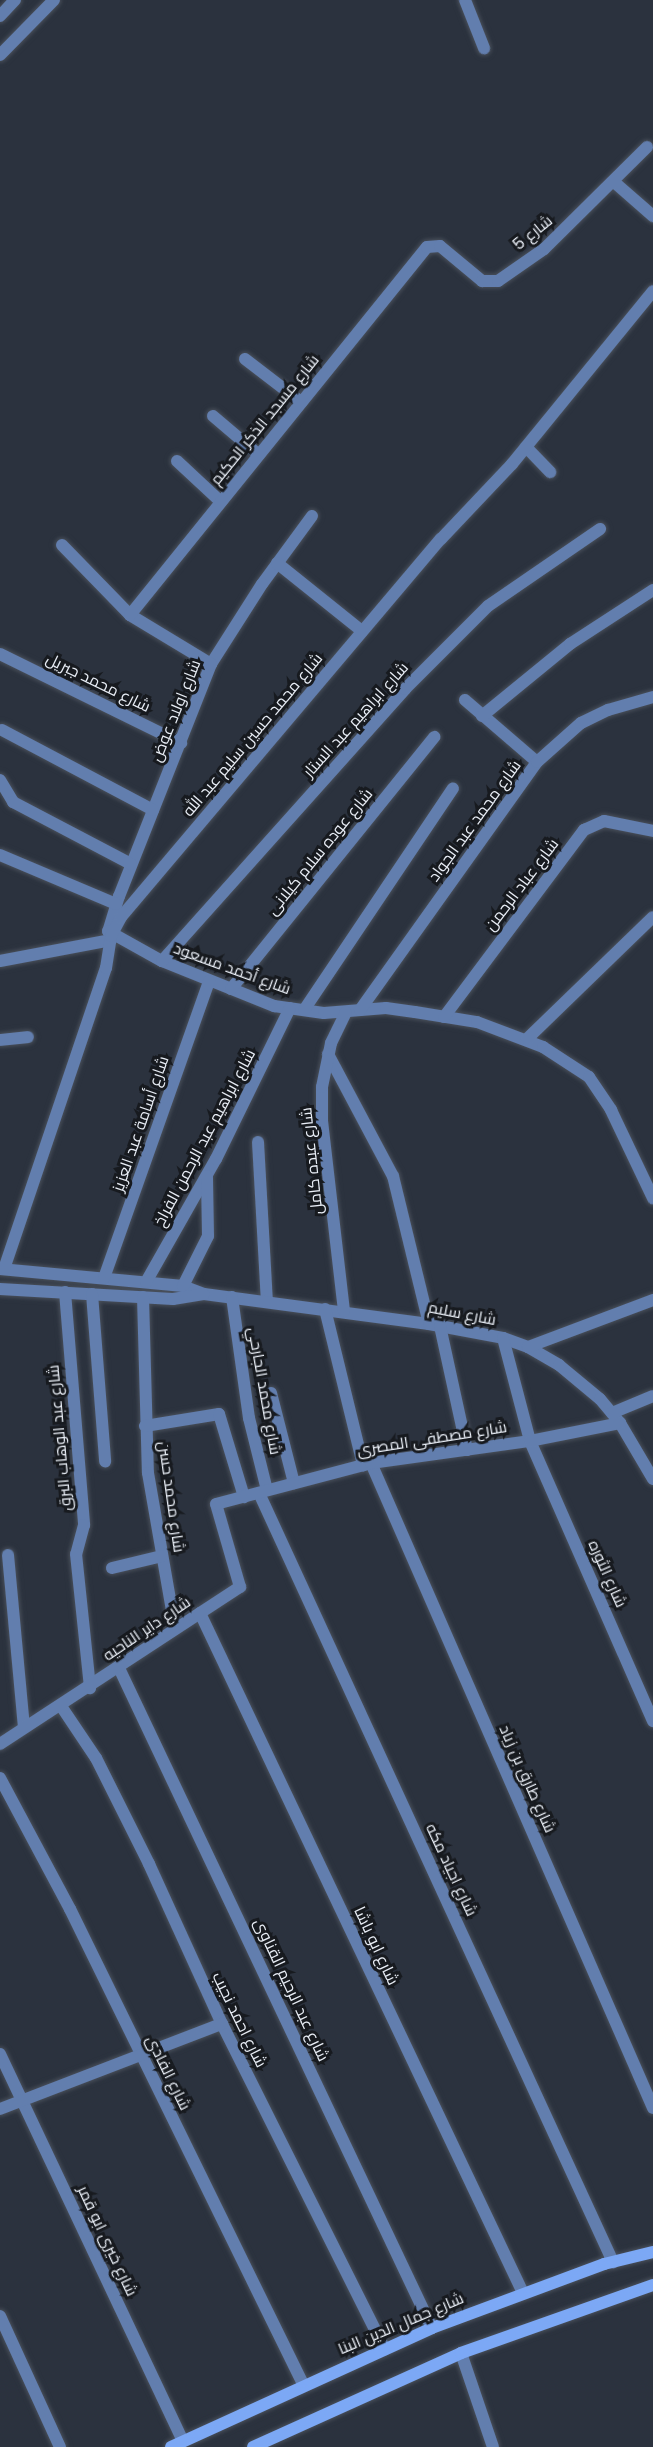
<!DOCTYPE html>
<meta charset="utf-8">
<style>
body{margin:0}
#map{position:relative;width:653px;height:2447px;overflow:hidden;background:#2b323e;font-family:Poppins,Cairo,sans-serif}
div>[style]{position:absolute}
.roads{filter:drop-shadow(0 0 2px #49505b) drop-shadow(0 0 2px #49505b)}
.street>*{height:12px;margin:-6px;padding:0 6px;transform-origin:6px;border-radius:6px;background:#627eae}
.secondary>*{height:12px;margin:-6px;padding:0 6px;transform-origin:6px;border-radius:6px;background:#7ca8f5}
span{translate:-50% -50%;white-space:nowrap;text-align:center;line-height:1.15;-webkit-text-stroke:6px #171a1f;paint-order:stroke}
.street-label{font-size:16px;color:#e9eef6}
</style>
<div id="map">
<div class="roads">
<div class="street">
<i style="left:465px;top:0;width:52px;rotate:68.4deg"></i>
<i style="left:0;top:16px;width:22px;rotate:-47deg"></i>
<i style="left:0;top:55px;width:77px;rotate:-45.5deg"></i>
<i style="left:614px;top:182px;width:52px;rotate:41.1deg"></i>
<i style="left:245px;top:359px;width:71px;rotate:37.5deg"></i>
<i style="left:213px;top:416px;width:60px;rotate:40.3deg"></i>
<i style="left:526px;top:447px;width:35px;rotate:46deg"></i>
<i style="left:177px;top:461px;width:60px;rotate:43deg"></i>
<i style="left:312px;top:516px;width:84px;rotate:126.3deg"></i>
<i style="left:262px;top:584px;width:95px;rotate:122.5deg"></i>
<i style="left:211px;top:664px;width:250px;rotate:111.6deg"></i>
<i style="left:119px;top:896px;width:37px;rotate:107deg"></i>
<i style="left:108px;top:931px;width:62px;rotate:29.1deg"></i>
<i style="left:162px;top:961px;width:121px;rotate:21.9deg"></i>
<i style="left:274px;top:1006px;width:50px;rotate:8deg"></i>
<i style="left:324px;top:1013px;width:62px;rotate:-4.6deg"></i>
<i style="left:386px;top:1008px;width:29px;rotate:8deg"></i>
<i style="left:415px;top:1012px;width:63px;rotate:9.2deg"></i>
<i style="left:477px;top:1022px;width:71px;rotate:20.7deg"></i>
<i style="left:543px;top:1047px;width:55px;rotate:33.1deg"></i>
<i style="left:589px;top:1077px;width:40px;rotate:56deg"></i>
<i style="left:611px;top:1110px;width:98px;rotate:64.5deg"></i>
<i style="left:62px;top:545px;width:98px;rotate:45.8deg"></i>
<i style="left:130px;top:615px;width:95px;rotate:31.2deg"></i>
<i style="left:277px;top:563px;width:109px;rotate:38.7deg"></i>
<i style="left:130px;top:615px;width:473px;rotate:-51.1deg"></i>
<i style="left:427px;top:247px;width:13px;rotate:-4deg"></i>
<i style="left:440px;top:246px;width:55px;rotate:39.8deg"></i>
<i style="left:482px;top:281px;width:16px"></i>
<i style="left:498px;top:281px;width:56px;rotate:-34.8deg"></i>
<i style="left:544px;top:249px;width:145px;rotate:-44.7deg"></i>
<i style="left:0;top:654px;width:202px;rotate:26.2deg"></i>
<i style="left:465px;top:700px;width:95px;rotate:40.7deg"></i>
<i style="left:482px;top:716px;width:114px;rotate:-39.3deg"></i>
<i style="left:570px;top:644px;width:99px;rotate:-33deg"></i>
<i style="left:2px;top:730px;width:171px;rotate:27.9deg"></i>
<i style="left:0;top:780px;width:26px;rotate:59deg"></i>
<i style="left:13px;top:802px;width:133px;rotate:27.7deg"></i>
<i style="left:0;top:855px;width:126px;rotate:22.9deg"></i>
<i style="left:0;top:961px;width:113px;rotate:-10.7deg"></i>
<i style="left:162px;top:961px;width:365px;rotate:-48.2deg"></i>
<i style="left:405px;top:689px;width:117px;rotate:-45deg"></i>
<i style="left:488px;top:606px;width:136px;rotate:-34.5deg"></i>
<i style="left:231px;top:989px;width:324px;rotate:-51.1deg"></i>
<i style="left:304px;top:1010px;width:267px;rotate:-56.1deg"></i>
<i style="left:360px;top:1010px;width:305px;rotate:-54.5deg"></i>
<i style="left:537px;top:762px;width:59px;rotate:-41.6deg"></i>
<i style="left:581px;top:723px;width:30px;rotate:-26deg"></i>
<i style="left:608px;top:710px;width:47px;rotate:-16.1deg"></i>
<i style="left:444px;top:1017px;width:234px;rotate:-53.2deg"></i>
<i style="left:584px;top:830px;width:22px;rotate:-24deg"></i>
<i style="left:604px;top:821px;width:50px;rotate:11.5deg"></i>
<i style="left:527px;top:1039px;width:175px;rotate:-44.1deg"></i>
<i style="left:0;top:1040px;width:28px;rotate:-6deg"></i>
<i style="left:328px;top:1054px;width:138px;rotate:62deg"></i>
<i style="left:393px;top:1176px;width:152px;rotate:76.3deg"></i>
<i style="left:258px;top:1142px;width:160px;rotate:86.8deg"></i>
<i style="left:0;top:1269px;width:184px;rotate:5.3deg"></i>
<i style="left:183px;top:1286px;width:22px;rotate:21deg"></i>
<i style="left:204px;top:1294px;width:227px;rotate:7.6deg"></i>
<i style="left:429px;top:1324px;width:75px;rotate:10.7deg"></i>
<i style="left:503px;top:1338px;width:27px;rotate:20deg"></i>
<i style="left:528px;top:1347px;width:36px;rotate:30deg"></i>
<i style="left:559px;top:1365px;width:53px;rotate:39.7deg"></i>
<i style="left:600px;top:1399px;width:31px;rotate:50deg"></i>
<i style="left:620px;top:1423px;width:65px;rotate:59.5deg"></i>
<i style="left:4px;top:1269px;width:318px;rotate:-71.3deg"></i>
<i style="left:106px;top:968px;width:32px;rotate:-81deg"></i>
<i style="left:111px;top:936px;width:21px;rotate:-62deg"></i>
<i style="left:121px;top:917px;width:495px;rotate:-49.8deg"></i>
<i style="left:441px;top:539px;width:103px;rotate:-46.6deg"></i>
<i style="left:512px;top:464px;width:223px;rotate:-50.8deg"></i>
<i style="left:104px;top:1278px;width:315px;rotate:-70.5deg"></i>
<i style="left:146px;top:1282px;width:142px;rotate:-60.4deg"></i>
<i style="left:216px;top:1159px;width:168px;rotate:-63.9deg"></i>
<i style="left:183px;top:1286px;width:56px;rotate:-63.4deg"></i>
<i style="left:208px;top:1236px;width:60px;rotate:-91deg"></i>
<i style="left:0;top:1289px;width:173px;rotate:3.3deg"></i>
<i style="left:173px;top:1299px;width:31px;rotate:-9deg"></i>
<i style="left:65px;top:1292px;width:234px;rotate:85.3deg"></i>
<i style="left:84px;top:1525px;width:30px;rotate:105deg"></i>
<i style="left:76px;top:1554px;width:135px;rotate:84deg"></i>
<i style="left:92px;top:1294px;width:168px;rotate:85.5deg"></i>
<i style="left:143px;top:1297px;width:176px;rotate:88.4deg"></i>
<i style="left:148px;top:1473px;width:157px;rotate:80.1deg"></i>
<i style="left:232px;top:1297px;width:122px;rotate:82deg"></i>
<i style="left:249px;top:1418px;width:74px;rotate:76deg"></i>
<i style="left:325px;top:1309px;width:161px;rotate:76.3deg"></i>
<i style="left:344px;top:1311px;width:191px;rotate:-96.6deg"></i>
<i style="left:322px;top:1121px;width:34px;rotate:-90deg"></i>
<i style="left:322px;top:1087px;width:45px;rotate:-78.4deg"></i>
<i style="left:331px;top:1043px;width:34px;rotate:-64deg"></i>
<i style="left:440px;top:1326px;width:127px;rotate:77.7deg"></i>
<i style="left:503px;top:1338px;width:106px;rotate:75.3deg"></i>
<i style="left:530px;top:1441px;width:306px;rotate:66.3deg"></i>
<i style="left:528px;top:1347px;width:134px;rotate:-20.6deg"></i>
<i style="left:271px;top:1393px;width:93px;rotate:75.7deg"></i>
<i style="left:612px;top:1413px;width:44px;rotate:-22.5deg"></i>
<i style="left:145px;top:1426px;width:75px;rotate:-9.2deg"></i>
<i style="left:219px;top:1414px;width:87px;rotate:73.2deg"></i>
<i style="left:371px;top:1463px;width:704px;rotate:66.38deg"></i>
<i style="left:259px;top:1493px;width:847px;rotate:65.28deg"></i>
<i style="left:8px;top:1555px;width:173px;rotate:84.7deg"></i>
<i style="left:112px;top:1568px;width:51px;rotate:-13.5deg"></i>
<i style="left:200px;top:1613px;width:753px;rotate:64.59deg"></i>
<i style="left:119px;top:1668px;width:730px;rotate:64.63deg"></i>
<i style="left:61px;top:1706px;width:63px;rotate:56.1deg"></i>
<i style="left:96px;top:1758px;width:119px;rotate:63.4deg"></i>
<i style="left:149px;top:1864px;width:176px;rotate:65.5deg"></i>
<i style="left:222px;top:2024px;width:364px;rotate:63.4deg"></i>
<i style="left:0;top:1744px;width:287px;rotate:-33.2deg"></i>
<i style="left:240px;top:1587px;width:86px;rotate:-106.1deg"></i>
<i style="left:216px;top:1504px;width:160px;rotate:-14.8deg"></i>
<i style="left:371px;top:1463px;width:161px;rotate:-7.9deg"></i>
<i style="left:530px;top:1441px;width:92px;rotate:-11.3deg"></i>
<i style="left:0;top:1778px;width:149px;rotate:61.9deg"></i>
<i style="left:70px;top:1909px;width:529px;rotate:63.87deg"></i>
<i style="left:0;top:2054px;width:428px;rotate:64.7deg"></i>
<i style="left:0;top:2109px;width:238px;rotate:-21deg"></i>
<i style="left:0;top:2316px;width:144px;rotate:65.4deg"></i>
<i style="left:461px;top:2353px;width:99px;rotate:71.2deg"></i>
</div>
<div class="secondary">
<i style="left:171px;top:2447px;width:287px;rotate:-24.5deg"></i>
<i style="left:432px;top:2328px;width:184px;rotate:-20.4deg"></i>
<i style="left:604px;top:2264px;width:50px;rotate:-13.8deg"></i>
<i style="left:253px;top:2447px;width:228px;rotate:-24.3deg"></i>
<i style="left:461px;top:2353px;width:204px;rotate:-19.5deg"></i>
</div>
</div>
<div class="street-label">
<span style="left:533px;top:233px;rotate:-39deg">شارع 5</span>
<span style="left:265px;top:420px;rotate:-51deg">شارع مسجد الذكر الحكيم</span>
<span style="left:98px;top:683px;rotate:26deg">شارع محمد جبريل</span>
<span style="left:176px;top:711px;rotate:-68deg">شارع اولاد عوض</span>
<span style="left:356px;top:720px;rotate:-48deg">شارع ابراهيم عبد الستار</span>
<span style="left:253px;top:735px;rotate:-50deg">شارع محمد حسين سليم عبد الله</span>
<span style="left:475px;top:821px;rotate:-54deg">شارع محمد عبد الجواد</span>
<span style="left:320px;top:852px;rotate:-51deg">شارع عوده سلام كيلانى</span>
<span style="left:522px;top:885px;rotate:-53deg">شارع عباد الرحمن</span>
<span style="left:232px;top:969px;rotate:20deg">شارع أحمد مسعود</span>
<span style="left:141px;top:1124px;rotate:-71deg">شارع أسامة عبد العزيز</span>
<span style="left:205px;top:1138px;rotate:-62deg">شارع ابراهيم عبد الرحمن الفراخ</span>
<span style="left:312px;top:1161px;rotate:-96deg">شارع عبده كامل</span>
<span style="left:462px;top:1314px;rotate:11deg">شارع سليم</span>
<span style="left:264px;top:1391px;rotate:80deg">شارع محمد الجارحي</span>
<span style="left:60px;top:1438px;rotate:-95deg">شارع عبد الوهاب البرق</span>
<span style="left:432px;top:1439px;rotate:-9deg">شارع مصطفى المصرى</span>
<span style="left:171px;top:1497px;rotate:82deg">شارع محمد حسن</span>
<span style="left:607px;top:1574px;rotate:66deg">شارع الثوره</span>
<span style="left:147px;top:1629px;rotate:-34deg">شارع داير الناحيه</span>
<span style="left:527px;top:1779px;rotate:66deg">شارع طارق بن زياد</span>
<span style="left:451px;top:1870px;rotate:65deg">شارع اجياد مكه</span>
<span style="left:376px;top:1946px;rotate:65deg">شارع ابو باشا</span>
<span style="left:291px;top:1990px;rotate:65deg">شارع عبد الرحيم القناوى</span>
<span style="left:239px;top:2020px;rotate:64deg">شارع احمد نجيب</span>
<span style="left:168px;top:2073px;rotate:64deg">شارع الفادى</span>
<span style="left:107px;top:2241px;rotate:65deg">شارع خيرى ابو قمر</span>
<span style="left:401px;top:2324px;rotate:-23deg">شارع جمال الدين البنا</span>
</div>
</div>
